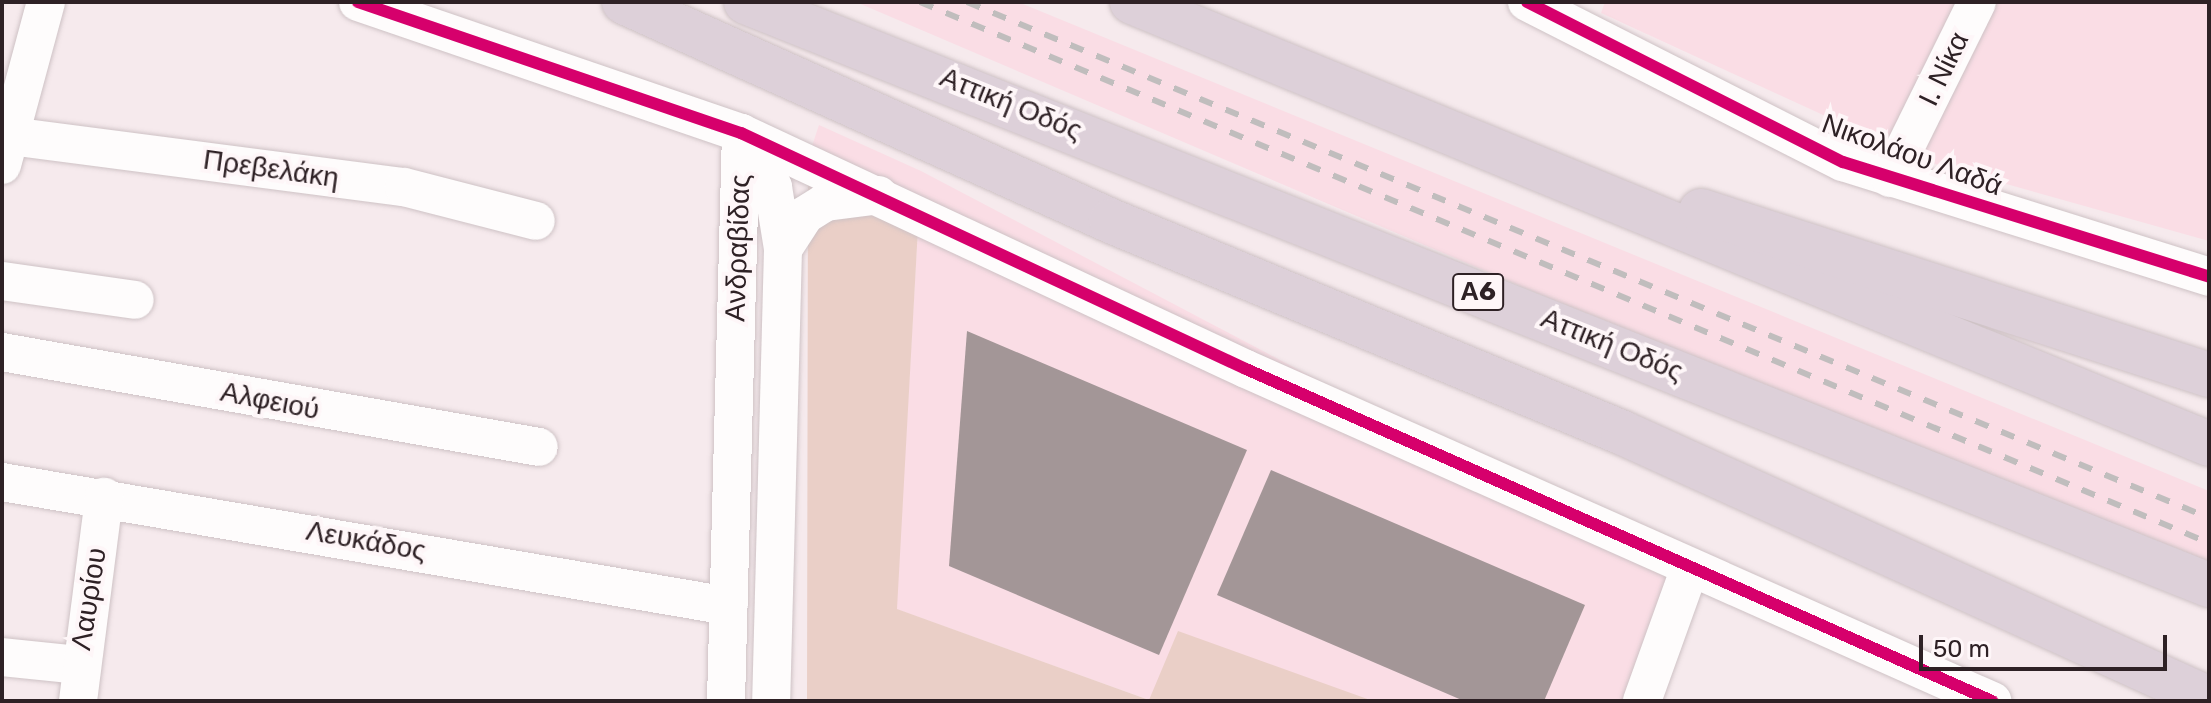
<!DOCTYPE html>
<meta charset="utf-8">
<style>
body{margin:0}
#map{position:relative;width:2211px;height:703px;overflow:hidden;background:#f6eaed;font-family:Rubik,sans-serif}
div>[style]{position:absolute}
.built>*{inset:0;background:#fadde5}
.green>*{inset:0;background:#eacfc7}
.building>*{inset:0;background:#a39697}
.roads{filter:drop-shadow(0 0 2px #cec2c5) drop-shadow(0 0 2px #cec2c5)}
.minor>*{height:38px;margin:-19px;padding:0 19px;transform-origin:19px;border-radius:19px;background:#fefcfc}
.highway>*{height:44px;margin:-22px;padding:0 22px;transform-origin:22px;border-radius:22px;background:#ddd0d9}
.rail>*{height:6px;margin-top:-3px;transform-origin:0;background:repeating-linear-gradient(90deg,#c0bdbd 0 14px,transparent 0 28px)}
.cycleway>*{height:12px;margin:-6px;padding:0 6px;transform-origin:6px;border-radius:6px;background:#d6006c}
span{translate:-50% -50%;white-space:nowrap;text-align:center;line-height:1.15;-webkit-text-stroke:8px #fef6f8;paint-order:stroke}
.shield-label span{padding:2px 6px;background:#fef6f8;border:2px solid;border-radius:6px;-webkit-text-stroke-width:0}
.shield-label{font-size:26px;color:#2e2125;font-weight:700}
.street-label{font-size:28px;color:#2e2125}
.frame{position:absolute;inset:0;border:4px solid #2e2125;pointer-events:none}
.scale{position:absolute;left:1919px;top:635px;width:248px;height:36px;box-sizing:border-box;border:4px solid #2e2125;border-top:0;padding-left:10px;font-size:24px;line-height:28px;white-space:nowrap;color:#2e2125;-webkit-text-stroke:6px #fef6f8;paint-order:stroke}
</style>
<div id="map">
<div class="built">
<i style="clip-path:polygon(856px 2px,1018px 2px,2209px 491px,2209px 568px,1539px 294px)"></i>
<i style="clip-path:polygon(1605px 2px,2209px 2px,2209px 241px,1921px 160px,1601px 13px)"></i>
<i style="clip-path:polygon(819px 125px,921px 171px,1702px 582px,1663px 701px,1152px 701px,896px 609px,919px 211px,808px 158px)"></i>
</div>
<div class="green">
<i style="clip-path:polygon(808px 158px,919px 210px,897px 609px,1149px 700px,1178px 631px,1373px 701px,807px 701px)"></i>
</div>
<div class="building">
<i style="clip-path:polygon(967px 331px,1247px 450px,1159px 655px,949px 566px)"></i>
<i style="clip-path:polygon(1271px 470px,1585px 605px,1544px 701px,1464px 701px,1217px 595px)"></i>
</div>
<div class="roads">
<div class="minor">
<i style="left:358px;top:2px;width:405px;rotate:18.9deg"></i>
<i style="left:741px;top:133px;width:557px;rotate:25.05deg"></i>
<i style="left:1246px;top:369px;width:817px;rotate:23.99deg"></i>
<i style="left:1527px;top:2px;width:354px;rotate:26.9deg"></i>
<i style="left:1843px;top:162px;width:384px;rotate:17.4deg"></i>
<i style="left:741px;top:133px;width:63px;rotate:59.3deg"></i>
<i style="left:773px;top:187px;width:63px;rotate:80.8deg"></i>
<i style="left:783px;top:249px;width:452px;rotate:91.5deg"></i>
<i style="left:2px;top:135px;width:405px;rotate:7.4deg"></i>
<i style="left:404px;top:187px;width:136px;rotate:14.4deg"></i>
<i style="left:2px;top:165px;width:169px;rotate:-74.9deg"></i>
<i style="left:1890px;top:178px;width:196px;rotate:-63.7deg"></i>
<i style="left:783px;top:249px;width:40px;rotate:-57.1deg"></i>
<i style="left:805px;top:215px;width:25px;rotate:-32deg"></i>
<i style="left:826px;top:202px;width:53px;rotate:-7.5deg"></i>
<i style="left:2px;top:281px;width:134px;rotate:8.1deg"></i>
<i style="left:2px;top:352px;width:545px;rotate:10.03deg"></i>
<i style="left:2px;top:482px;width:737px;rotate:9.69deg"></i>
<i style="left:2px;top:657px;width:77px;rotate:5.9deg"></i>
<i style="left:78px;top:701px;width:206px;rotate:-82.7deg"></i>
<i style="left:726px;top:701px;width:568px;rotate:-88.49deg"></i>
<i style="left:1642px;top:701px;width:141px;rotate:-70.2deg"></i>
</div>
<div class="highway">
<i style="left:624px;top:2px;width:534px;rotate:24.21deg"></i>
<i style="left:1111px;top:221px;width:554px;rotate:22.49deg"></i>
<i style="left:1623px;top:433px;width:644px;rotate:24.41deg"></i>
<i style="left:746px;top:2px;width:1575px;rotate:21.73deg"></i>
<i style="left:1132px;top:2px;width:1164px;rotate:22.31deg"></i>
<i style="left:1701px;top:211px;width:534px;rotate:17.89deg"></i>
</div>
</div>
<div class="rail">
<i style="left:920px;top:2px;width:1398px;rotate:22.77deg"></i>
<i style="left:967px;top:2px;width:1345px;rotate:22.56deg"></i>
</div>
<div class="cycleway">
<i style="left:358px;top:2px;width:405px;rotate:18.9deg"></i>
<i style="left:741px;top:133px;width:557px;rotate:25.05deg"></i>
<i style="left:1246px;top:369px;width:817px;rotate:23.99deg"></i>
<i style="left:1527px;top:2px;width:354px;rotate:26.9deg"></i>
<i style="left:1843px;top:162px;width:384px;rotate:17.4deg"></i>
</div>
<div class="shield-label">
<span style="left:1478px;top:292px">Α6</span>
</div>
<div class="street-label">
<span style="left:1944px;top:69px;rotate:-64deg">Ι. Νίκα</span>
<span style="left:1011px;top:104px;rotate:22deg">Αττική Οδός</span>
<span style="left:1912px;top:155px;rotate:20deg">Νικολάου Λαδά</span>
<span style="left:271px;top:169px;rotate:8deg">Πρεβελάκη</span>
<span style="left:738px;top:248px;rotate:-88deg">Ανδραβίδας</span>
<span style="left:1612px;top:345px;rotate:22deg">Αττική Οδός</span>
<span style="left:270px;top:401px;rotate:11deg">Αλφειού</span>
<span style="left:366px;top:541px;rotate:10deg">Λευκάδος</span>
<span style="left:89px;top:599px;rotate:-81deg">Λαυρίου</span>
</div>
<div class="frame"></div>
<div class="scale">50 m</div>
</div>
